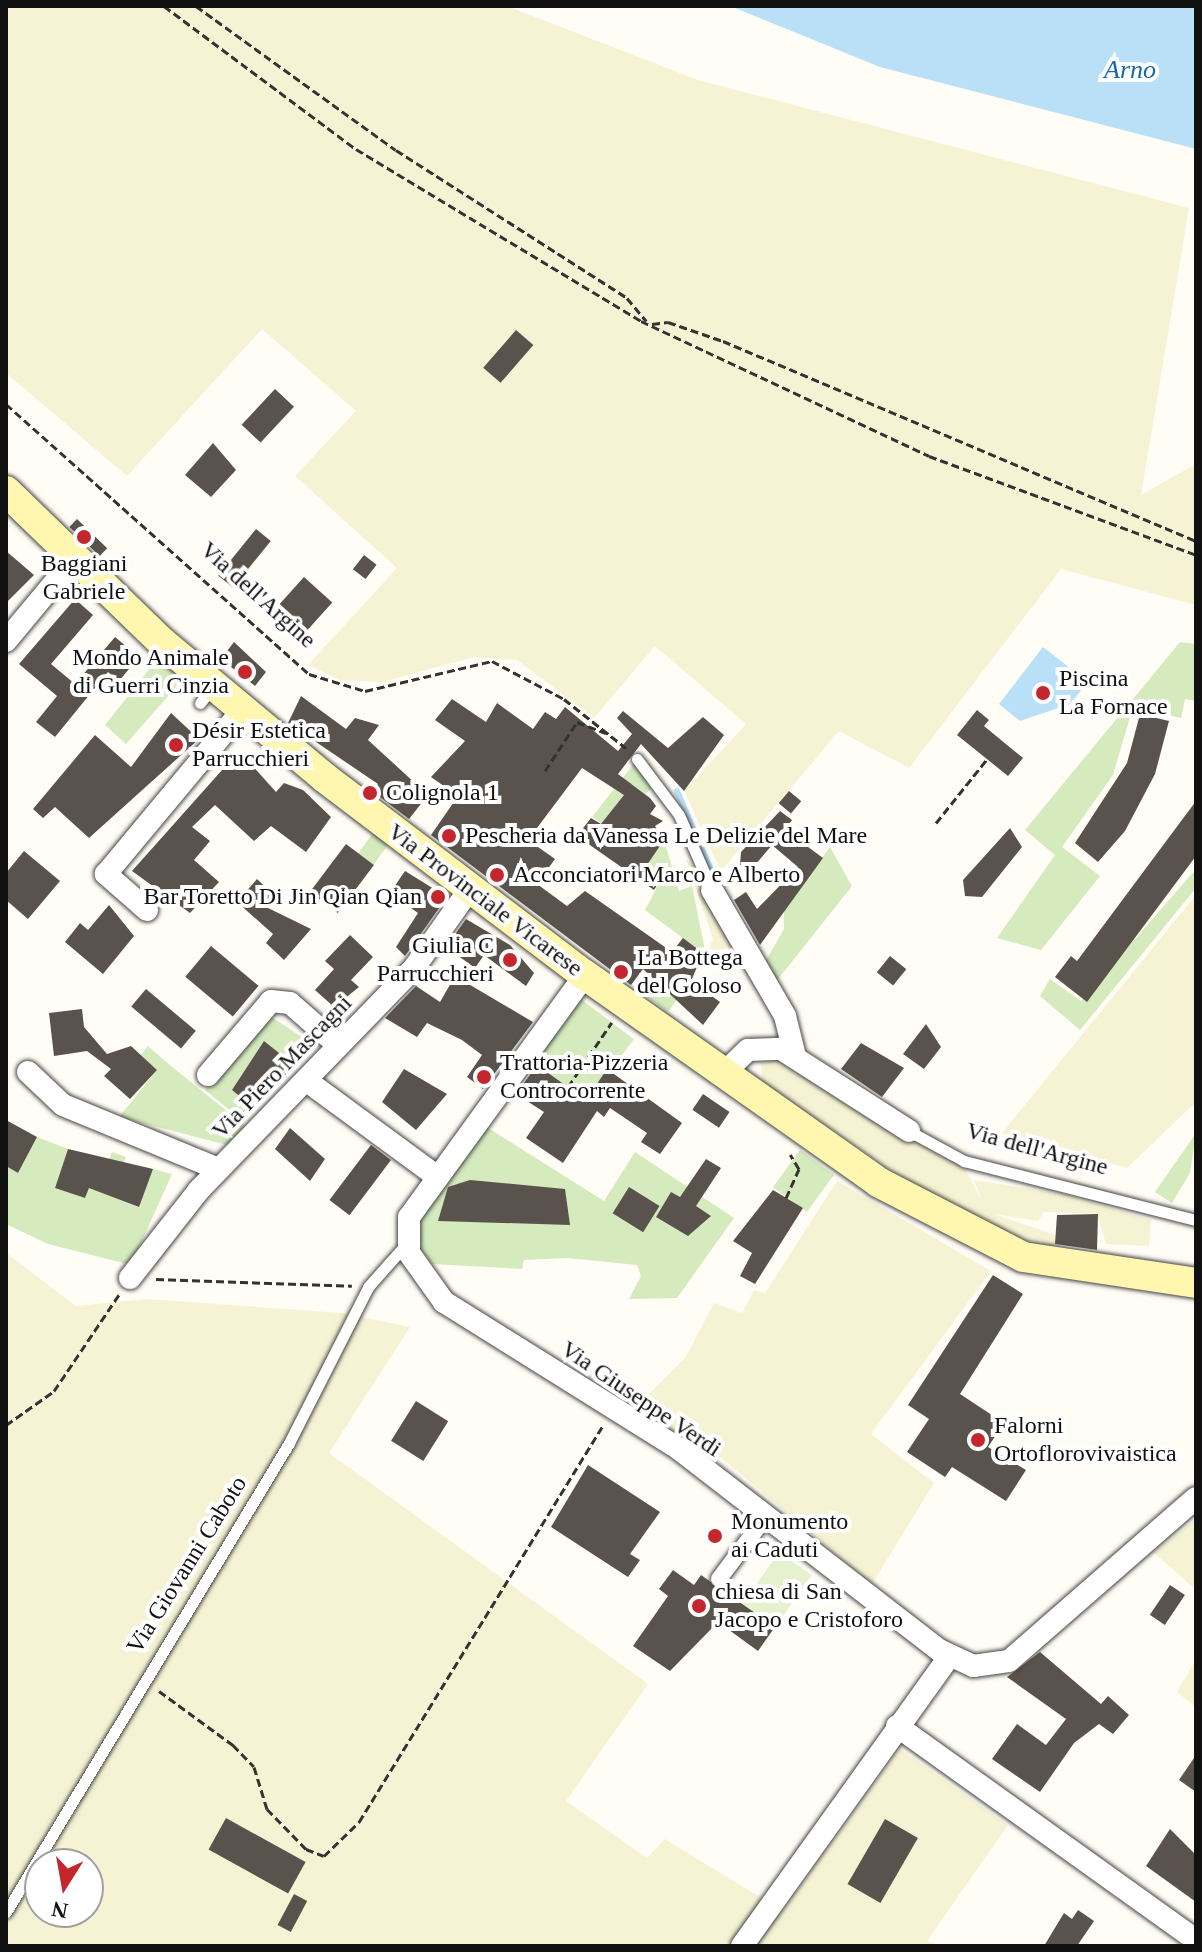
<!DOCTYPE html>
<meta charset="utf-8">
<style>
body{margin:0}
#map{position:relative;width:1202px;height:1952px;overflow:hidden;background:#fffdf5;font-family:"Times New Roman",serif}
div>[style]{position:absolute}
.farmland>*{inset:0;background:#f6f3d4}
.green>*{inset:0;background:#d5ebbd;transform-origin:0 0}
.pitch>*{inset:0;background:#e6f2cf;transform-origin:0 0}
.water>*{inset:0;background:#b9e0f7}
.stream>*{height:6px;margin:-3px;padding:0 3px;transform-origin:3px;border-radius:3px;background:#b9e0f7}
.building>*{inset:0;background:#5a524d;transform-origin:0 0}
.path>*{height:3px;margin-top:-1.5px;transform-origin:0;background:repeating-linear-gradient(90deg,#333 0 8px,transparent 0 12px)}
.roads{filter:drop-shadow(0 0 2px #444) drop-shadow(0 0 2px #444)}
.service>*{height:11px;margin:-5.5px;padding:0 5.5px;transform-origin:5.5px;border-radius:5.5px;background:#fff}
.pedestrian>*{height:16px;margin:-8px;padding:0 8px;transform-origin:8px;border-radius:8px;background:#fff}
.minor>*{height:22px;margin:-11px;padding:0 11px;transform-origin:11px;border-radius:11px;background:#fff}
.secondary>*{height:30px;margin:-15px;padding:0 15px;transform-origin:15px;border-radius:15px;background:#fff6b0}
.dots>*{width:22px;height:22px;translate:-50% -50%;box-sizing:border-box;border:4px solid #fff;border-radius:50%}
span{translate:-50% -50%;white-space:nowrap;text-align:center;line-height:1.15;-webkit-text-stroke:8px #fff;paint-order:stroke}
.poi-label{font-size:24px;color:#111}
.right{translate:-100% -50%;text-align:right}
.left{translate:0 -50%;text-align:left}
.street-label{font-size:24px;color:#111}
.water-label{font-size:26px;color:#1768a6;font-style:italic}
.frame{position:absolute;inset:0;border:8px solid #111;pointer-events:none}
.north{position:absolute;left:24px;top:1848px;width:80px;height:80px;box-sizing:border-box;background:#fff;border:2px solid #a0a0a0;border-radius:50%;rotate:191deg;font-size:22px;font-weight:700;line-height:32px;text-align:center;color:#111}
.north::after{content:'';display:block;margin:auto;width:28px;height:36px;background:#c4262e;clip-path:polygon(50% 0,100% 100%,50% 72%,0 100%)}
</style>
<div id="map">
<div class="farmland">
<i style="clip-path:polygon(6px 6px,507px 6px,698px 80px,1189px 208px,1141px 495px,1196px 464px,1196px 605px,1061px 569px,909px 768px,839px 731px,721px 871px,684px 791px,746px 724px,655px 646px,594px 718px,517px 660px,474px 657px,383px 682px,340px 680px,308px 665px,397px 568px,295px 476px,356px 411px,262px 329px,127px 476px,6px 373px)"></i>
<i style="clip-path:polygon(686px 859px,698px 869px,732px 946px,706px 955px,713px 939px)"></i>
<i style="clip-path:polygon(1196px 895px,1196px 1102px,1127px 1168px,1002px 1133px)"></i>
<i style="clip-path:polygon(776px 1058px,963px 1165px,982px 1201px,974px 1180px,1068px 1195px,1151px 1220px,1149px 1246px,1106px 1244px,1097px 1214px,1044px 1212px,1038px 1221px,994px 1214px,1056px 1235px,1055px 1247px,1014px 1239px,943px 1206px,762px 1081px,761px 1063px)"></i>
<i style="clip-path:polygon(837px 1181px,991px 1271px,871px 1434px,934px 1483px,872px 1584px,700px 1440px,693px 1453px,633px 1410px,685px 1358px,714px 1303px,742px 1313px,754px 1290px,765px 1293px)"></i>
<i style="clip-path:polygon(evenodd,6px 1253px,76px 1306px,146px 1299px,342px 1313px,410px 1327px,329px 1453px,648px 1684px,566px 1801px,647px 1858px,665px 1839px,783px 1911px,900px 1749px,1008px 1825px,927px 1941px,942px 1946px,6px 1946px,6px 1253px,40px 1864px,88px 1864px,88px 1912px,40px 1912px,40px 1864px)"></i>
<i style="clip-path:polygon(1196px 1520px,1196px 1590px,1153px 1552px)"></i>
<i style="clip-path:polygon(1196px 1659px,1196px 1707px,1177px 1692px)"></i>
</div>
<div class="green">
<i style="clip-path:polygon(1180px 642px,1196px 644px,1196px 701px,1185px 699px,1181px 718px,1133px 707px,1113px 775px,1062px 847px,1100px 876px,1041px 950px,997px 938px,1055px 855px,1025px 830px)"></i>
<i style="clip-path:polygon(159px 657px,184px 678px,126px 744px,105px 725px)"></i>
<i style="clip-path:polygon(636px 761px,652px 788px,645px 794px,632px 784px,613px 809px,614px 832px,592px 817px)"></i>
<i style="left:373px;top:833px;width:19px;height:25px;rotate:36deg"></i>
<i style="clip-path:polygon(664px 840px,679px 891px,692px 886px,706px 955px,645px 910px,663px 876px,647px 865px)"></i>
<i style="clip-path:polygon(830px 847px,852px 886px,771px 988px,761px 969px,784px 929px,784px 908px)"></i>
<i style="clip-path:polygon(1196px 869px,1196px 888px,1080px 1030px,1040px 996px,1050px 979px,1081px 1001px)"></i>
<i style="clip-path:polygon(658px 980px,684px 990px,668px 1012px,642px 993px)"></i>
<i style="left:578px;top:997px;width:70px;height:79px;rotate:37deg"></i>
<i style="clip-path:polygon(270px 1016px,308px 1041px,287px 1059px,264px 1042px,232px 1090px,248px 1103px,237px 1116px,205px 1090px)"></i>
<i style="clip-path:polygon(148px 1046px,171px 1066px,249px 1129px,227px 1145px,119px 1117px,157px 1070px,141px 1055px)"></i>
<i style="clip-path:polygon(480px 1123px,604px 1201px,635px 1152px,734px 1218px,677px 1298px,629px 1299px,641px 1276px,637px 1265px,567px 1258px,524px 1260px,522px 1269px,432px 1264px,417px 1244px,419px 1221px)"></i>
<i style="clip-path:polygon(1196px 1133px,1190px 1173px,1172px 1203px,1155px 1192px)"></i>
<i style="clip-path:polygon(37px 1137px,68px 1149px,55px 1188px,85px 1198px,99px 1160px,108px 1162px,112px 1152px,126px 1157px,109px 1195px,138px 1207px,153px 1169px,172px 1174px,131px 1265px,48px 1244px,6px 1224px,6px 1166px,18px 1173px)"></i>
<i style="left:800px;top:1150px;width:42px;height:46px;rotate:36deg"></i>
</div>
<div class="pitch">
<i style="left:779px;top:1552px;width:40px;height:64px;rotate:35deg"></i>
</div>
<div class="water">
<i style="clip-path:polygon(730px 6px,1196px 6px,1196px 149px,880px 67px)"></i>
<i style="clip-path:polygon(1043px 647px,1088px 682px,1070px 704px,1020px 721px,999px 704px)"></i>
</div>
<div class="stream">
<i style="left:677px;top:791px;width:101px;rotate:66.7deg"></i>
</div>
<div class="building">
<i style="left:516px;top:330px;width:23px;height:50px;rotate:41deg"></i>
<i style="left:275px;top:389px;width:26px;height:49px;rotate:43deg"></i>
<i style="clip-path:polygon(213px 443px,236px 470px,211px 497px,185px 475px)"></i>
<i style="left:77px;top:519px;width:42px;height:11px;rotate:44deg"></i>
<i style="left:256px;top:529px;width:19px;height:60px;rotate:39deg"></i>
<i style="clip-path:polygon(6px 551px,34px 575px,6px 603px)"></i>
<i style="left:364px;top:555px;width:16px;height:18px;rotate:38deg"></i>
<i style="left:304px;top:577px;width:38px;height:39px;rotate:42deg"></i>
<i style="clip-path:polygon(75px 599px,93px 615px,51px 664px,75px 684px,115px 637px,139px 657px,119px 681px,108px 672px,55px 737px,36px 722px,57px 696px,19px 664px)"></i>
<i style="clip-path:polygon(234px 642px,266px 672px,255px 686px,221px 659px)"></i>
<i style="clip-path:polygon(301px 696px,346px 729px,355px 718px,379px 725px,368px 740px,428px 795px,409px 819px,372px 791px,378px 784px,288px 723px)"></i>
<i style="clip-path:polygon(452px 699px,486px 722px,497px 703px,533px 729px,545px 712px,556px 719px,565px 707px,618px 751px,632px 734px,617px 718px,623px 711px,668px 748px,703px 717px,724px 735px,684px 791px,641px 744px,618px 774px,650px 798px,656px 806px,650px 814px,663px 821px,655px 826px,664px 840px,647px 865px,663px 876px,654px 890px,577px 836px,591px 818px,601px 824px,624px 795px,582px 768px,528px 840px,555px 859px,537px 884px,567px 906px,585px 891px,672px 952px,683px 938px,703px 953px,691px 981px,720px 1002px,703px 1025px,643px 969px,631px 985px,431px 835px,458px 796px,431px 777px,465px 741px,435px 720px)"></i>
<i style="clip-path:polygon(977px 710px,989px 720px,984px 726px,1023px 758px,1008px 776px,957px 735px)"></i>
<i style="clip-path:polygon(171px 713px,199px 739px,89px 838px,55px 807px,43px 818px,33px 809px,95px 735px,131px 767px)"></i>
<i style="clip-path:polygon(1140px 714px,1169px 721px,1155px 774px,1125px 831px,1098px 862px,1075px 843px,1127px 763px)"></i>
<i style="clip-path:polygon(239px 751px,276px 792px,284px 783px,303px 790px,331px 817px,306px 852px,271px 826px,254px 841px,215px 805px,192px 827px,210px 841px,194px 860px,219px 882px,190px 913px,132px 871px)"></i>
<i style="left:789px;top:791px;width:16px;height:16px;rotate:40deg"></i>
<i style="clip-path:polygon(1196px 801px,1196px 856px,1087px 1002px,1055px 977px,1071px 956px,1077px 961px)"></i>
<i style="clip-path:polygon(780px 811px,792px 820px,785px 830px,823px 858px,760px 945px,734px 900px,746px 892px,757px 909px,798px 867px,772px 845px,749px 872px,740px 865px,741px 852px)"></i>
<i style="clip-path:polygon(1010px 828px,1022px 847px,982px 897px,965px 896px,963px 880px)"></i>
<i style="left:346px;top:844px;width:35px;height:60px;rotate:37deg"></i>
<i style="clip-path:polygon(24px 851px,60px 881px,28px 919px,6px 900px,6px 873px)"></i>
<i style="clip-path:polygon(405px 871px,447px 897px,405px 956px,396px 947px,418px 913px,390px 893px)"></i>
<i style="clip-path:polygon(257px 879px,274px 895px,266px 907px,311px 929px,284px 960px,266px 943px,273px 934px,237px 902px)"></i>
<i style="clip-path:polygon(109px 905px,134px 936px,103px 974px,65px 942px,80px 923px,88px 930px)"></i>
<i style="clip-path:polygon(466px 919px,510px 945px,534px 973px,526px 986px,484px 955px,475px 968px,446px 947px)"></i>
<i style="clip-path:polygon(350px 935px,373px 957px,351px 980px,359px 987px,334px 1007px,315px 990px,334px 969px,325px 961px)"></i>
<i style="left:211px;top:946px;width:62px;height:40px;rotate:40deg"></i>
<i style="left:890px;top:956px;width:21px;height:21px;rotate:39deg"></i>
<i style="clip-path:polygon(455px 976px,533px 1022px,483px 1089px,467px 1077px,482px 1055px,462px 1040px,427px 1023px,417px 1037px,385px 1018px,416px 986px,440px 1002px)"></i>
<i style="left:146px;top:989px;width:65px;height:23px;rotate:40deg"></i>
<i style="clip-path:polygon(82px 1009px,84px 1027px,107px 1054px,131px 1046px,157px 1070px,130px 1099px,104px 1076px,111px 1069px,87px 1051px,54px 1056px,49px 1013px)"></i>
<i style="clip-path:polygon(926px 1024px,941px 1047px,924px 1069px,903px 1054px)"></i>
<i style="clip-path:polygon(264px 1041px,294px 1065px,240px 1127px,234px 1122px,249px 1104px,232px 1090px)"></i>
<i style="clip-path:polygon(861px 1043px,904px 1068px,882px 1097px,841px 1069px)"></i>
<i style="clip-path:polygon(537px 1065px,586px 1100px,607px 1069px,682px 1123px,660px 1154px,641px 1142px,647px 1133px,610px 1108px,604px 1117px,597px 1111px,563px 1163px,526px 1138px,544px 1112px,516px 1094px)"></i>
<i style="clip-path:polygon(404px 1069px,447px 1094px,416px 1130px,382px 1102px)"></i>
<i style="left:703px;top:1094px;width:32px;height:19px;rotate:34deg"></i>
<i style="clip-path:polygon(6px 1120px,37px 1137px,18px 1173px,6px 1166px)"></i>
<i style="clip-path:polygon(290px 1128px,325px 1159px,310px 1181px,275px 1149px)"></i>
<i style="left:371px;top:1145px;width:25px;height:69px;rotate:37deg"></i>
<i style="clip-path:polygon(68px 1149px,153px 1169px,139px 1207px,89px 1188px,85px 1198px,55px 1188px)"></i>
<i style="clip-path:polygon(706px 1159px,721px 1168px,696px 1206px,711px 1216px,688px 1236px,656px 1217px,671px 1192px,680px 1197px)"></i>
<i style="clip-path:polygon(470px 1180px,565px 1189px,570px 1225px,438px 1221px,448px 1187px)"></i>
<i style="left:629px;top:1187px;width:36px;height:31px;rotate:32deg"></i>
<i style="clip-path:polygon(773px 1190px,803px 1208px,755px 1284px,740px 1276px,752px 1253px,733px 1241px)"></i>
<i style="clip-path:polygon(1098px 1214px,1097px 1250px,1055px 1244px,1057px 1215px)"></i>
<i style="clip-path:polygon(993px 1275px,1023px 1294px,960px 1394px,1004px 1423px,988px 1447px,1026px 1470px,1006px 1501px,952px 1467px,945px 1477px,907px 1452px,929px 1419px,908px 1405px)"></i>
<i style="left:416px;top:1401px;width:38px;height:47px;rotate:32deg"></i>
<i style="clip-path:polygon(588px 1465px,660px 1512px,630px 1554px,640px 1560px,628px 1577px,551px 1527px)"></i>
<i style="clip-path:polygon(673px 1570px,694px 1585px,701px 1575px,775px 1627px,758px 1651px,718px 1622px,670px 1671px,633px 1646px,668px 1596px,659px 1589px)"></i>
<i style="left:1170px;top:1585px;width:18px;height:36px;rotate:34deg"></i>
<i style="clip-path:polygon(1040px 1652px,1101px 1704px,1108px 1696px,1129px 1715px,1113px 1734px,1099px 1724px,1074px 1743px,1040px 1792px,992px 1759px,1017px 1724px,1046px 1745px,1066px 1719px,1007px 1677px)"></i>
<i style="clip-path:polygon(1196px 1755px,1196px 1792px,1179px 1780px)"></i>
<i style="left:226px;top:1818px;width:91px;height:36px;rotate:29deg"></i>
<i style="left:885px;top:1819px;width:38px;height:75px;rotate:30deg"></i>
<i style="clip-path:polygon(1170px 1829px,1196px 1855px,1196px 1902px,1146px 1866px)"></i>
<i style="left:294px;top:1894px;width:15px;height:35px;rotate:28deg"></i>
<i style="clip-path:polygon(1078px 1910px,1094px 1921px,1077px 1946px,1044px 1946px,1064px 1913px,1072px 1919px)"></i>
</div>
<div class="path">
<i style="left:164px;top:6px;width:239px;rotate:36.7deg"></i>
<i style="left:356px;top:149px;width:333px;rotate:31.1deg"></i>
<i style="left:641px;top:321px;width:318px;rotate:25.1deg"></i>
<i style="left:929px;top:456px;width:285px;rotate:20.3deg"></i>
<i style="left:196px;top:6px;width:246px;rotate:35.8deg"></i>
<i style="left:396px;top:150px;width:274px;rotate:32.6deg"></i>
<i style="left:627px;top:298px;width:30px;rotate:50deg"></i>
<i style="left:652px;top:324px;width:16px;rotate:-7deg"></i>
<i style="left:668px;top:322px;width:58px;rotate:19.1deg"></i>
<i style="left:723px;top:341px;width:514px;rotate:22.92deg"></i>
<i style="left:6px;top:404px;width:406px;rotate:41.7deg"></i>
<i style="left:309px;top:674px;width:59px;rotate:16.9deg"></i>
<i style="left:365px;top:691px;width:130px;rotate:-13.3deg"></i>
<i style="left:492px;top:661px;width:81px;rotate:27.8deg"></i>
<i style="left:564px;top:699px;width:79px;rotate:38.3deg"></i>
<i style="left:545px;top:771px;width:59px;rotate:-56.9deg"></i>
<i style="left:577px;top:722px;width:31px;rotate:21deg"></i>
<i style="left:936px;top:823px;width:82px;rotate:-51.4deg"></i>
<i style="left:568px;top:1087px;width:78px;rotate:-55.9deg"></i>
<i style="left:786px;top:1198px;width:32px;rotate:-66deg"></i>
<i style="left:799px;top:1169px;width:17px;rotate:-121deg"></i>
<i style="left:156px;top:1279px;width:196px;rotate:2deg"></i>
<i style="left:6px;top:1425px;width:59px;rotate:-35.3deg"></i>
<i style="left:54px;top:1391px;width:118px;rotate:-56deg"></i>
<i style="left:159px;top:1691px;width:92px;rotate:36.1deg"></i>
<i style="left:233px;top:1745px;width:30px;rotate:46deg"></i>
<i style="left:254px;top:1767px;width:44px;rotate:72.8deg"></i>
<i style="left:267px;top:1809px;width:56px;rotate:45.7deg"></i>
<i style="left:306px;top:1849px;width:19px;rotate:21deg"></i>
<i style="left:324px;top:1856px;width:49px;rotate:-44.2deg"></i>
<i style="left:359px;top:1822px;width:465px;rotate:-58.4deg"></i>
</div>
<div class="roads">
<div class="service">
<i style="left:200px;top:703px;width:21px;rotate:-51deg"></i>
<i style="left:637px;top:759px;width:70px;rotate:53.1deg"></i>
<i style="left:679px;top:815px;width:82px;rotate:66.3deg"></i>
<i style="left:909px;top:1131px;width:63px;rotate:28.6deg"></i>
<i style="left:964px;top:1161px;width:239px;rotate:14.3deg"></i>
<i style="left:6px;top:1912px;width:548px;rotate:-58.89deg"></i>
<i style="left:289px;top:1443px;width:175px;rotate:-63.1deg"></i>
<i style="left:368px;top:1287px;width:57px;rotate:-48.5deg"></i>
</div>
<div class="pedestrian">
<i style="left:719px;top:1579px;width:75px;rotate:-53.1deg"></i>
</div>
<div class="minor">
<i style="left:6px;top:641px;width:108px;rotate:-50.3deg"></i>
<i style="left:712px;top:890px;width:146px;rotate:59.9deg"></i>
<i style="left:785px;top:1016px;width:38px;rotate:76deg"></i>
<i style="left:147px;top:910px;width:55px;rotate:-138.7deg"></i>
<i style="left:106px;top:874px;width:212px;rotate:-50.2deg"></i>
<i style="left:585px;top:975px;width:299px;rotate:126deg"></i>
<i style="left:409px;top:1217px;width:36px;rotate:90deg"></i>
<i style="left:409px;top:1253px;width:60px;rotate:54.5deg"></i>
<i style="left:444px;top:1302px;width:277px;rotate:32deg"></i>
<i style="left:679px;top:1449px;width:329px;rotate:37.7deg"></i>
<i style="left:939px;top:1650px;width:38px;rotate:25deg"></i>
<i style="left:973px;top:1666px;width:36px;rotate:-8deg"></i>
<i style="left:1009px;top:1661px;width:248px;rotate:-41.1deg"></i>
<i style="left:28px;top:1072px;width:48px;rotate:43.3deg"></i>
<i style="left:63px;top:1105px;width:168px;rotate:22.4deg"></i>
<i style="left:725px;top:1072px;width:32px;rotate:-44deg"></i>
<i style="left:748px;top:1050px;width:33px;rotate:-2deg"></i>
<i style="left:781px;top:1049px;width:152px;rotate:32.6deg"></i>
<i style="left:208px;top:1075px;width:97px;rotate:-49.6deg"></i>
<i style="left:271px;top:1001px;width:19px;rotate:6deg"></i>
<i style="left:290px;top:1003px;width:64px;rotate:41.2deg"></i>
<i style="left:315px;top:1087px;width:149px;rotate:36.3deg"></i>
<i style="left:130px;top:1278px;width:112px;rotate:-51.9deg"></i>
<i style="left:199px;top:1190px;width:309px;rotate:-45.9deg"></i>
<i style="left:414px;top:968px;width:95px;rotate:-54.8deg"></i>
<i style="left:897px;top:1726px;width:358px;rotate:35.6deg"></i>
<i style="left:742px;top:1946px;width:355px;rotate:-54.4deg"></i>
</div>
<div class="secondary">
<i style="left:6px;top:491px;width:219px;rotate:44.1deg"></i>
<i style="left:163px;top:643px;width:211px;rotate:39.8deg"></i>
<i style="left:325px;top:778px;width:326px;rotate:37.2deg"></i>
<i style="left:585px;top:975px;width:359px;rotate:35.2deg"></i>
<i style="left:878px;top:1182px;width:163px;rotate:27.3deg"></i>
<i style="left:1023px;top:1257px;width:175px;rotate:8.5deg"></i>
</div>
</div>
<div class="dots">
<i style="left:84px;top:537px;background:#c4262e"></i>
<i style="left:245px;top:672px;background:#c4262e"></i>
<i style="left:1043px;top:693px;background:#c4262e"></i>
<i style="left:176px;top:745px;background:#c4262e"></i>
<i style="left:370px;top:793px;background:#c4262e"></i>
<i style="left:449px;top:836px;background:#c4262e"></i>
<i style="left:497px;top:875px;background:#c4262e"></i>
<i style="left:438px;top:897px;background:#c4262e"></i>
<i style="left:510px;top:960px;background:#c4262e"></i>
<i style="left:621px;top:972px;background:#c4262e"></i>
<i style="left:484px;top:1077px;background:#c4262e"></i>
<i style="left:978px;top:1440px;background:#c4262e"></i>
<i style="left:715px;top:1536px;background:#c4262e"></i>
<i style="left:699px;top:1606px;background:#c4262e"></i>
</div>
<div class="poi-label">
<span style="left:84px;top:578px">Baggiani<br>Gabriele</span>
<span class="right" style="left:229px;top:672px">Mondo Animale<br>di Guerri Cinzia</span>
<span class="left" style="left:1059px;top:693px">Piscina<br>La Fornace</span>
<span class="left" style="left:192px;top:745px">Désir Estetica<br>Parrucchieri</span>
<span class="left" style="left:386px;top:793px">Colignola 1</span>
<span class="left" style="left:465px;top:836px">Pescheria da Vanessa Le Delizie del Mare</span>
<span class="left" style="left:513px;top:875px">Acconciatori Marco e Alberto</span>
<span class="right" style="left:422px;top:897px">Bar Toretto Di Jin Qian Qian</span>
<span class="right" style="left:494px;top:960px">Giulia C<br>Parrucchieri</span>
<span class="left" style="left:637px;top:972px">La Bottega<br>del Goloso</span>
<span class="left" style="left:500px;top:1077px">Trattoria-Pizzeria<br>Controcorrente</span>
<span class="left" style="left:994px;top:1440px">Falorni<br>Ortoflorovivaistica</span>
<span class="left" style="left:731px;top:1536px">Monumento<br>ai Caduti</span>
<span class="left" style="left:715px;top:1606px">chiesa di San<br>Jacopo e Cristoforo</span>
</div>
<div class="street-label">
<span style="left:258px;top:595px;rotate:42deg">Via dell'Argine</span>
<span style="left:485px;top:900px;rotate:37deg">Via Provinciale Vicarese</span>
<span style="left:282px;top:1067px;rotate:-46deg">Via Piero Mascagni</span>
<span style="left:1037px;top:1149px;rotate:15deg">Via dell'Argine</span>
<span style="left:641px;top:1399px;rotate:34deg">Via Giuseppe Verdi</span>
<span style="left:187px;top:1565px;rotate:-58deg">Via Giovanni Caboto</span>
</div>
<div class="water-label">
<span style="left:1130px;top:70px">Arno</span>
</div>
<div class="frame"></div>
<div class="north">N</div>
</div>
